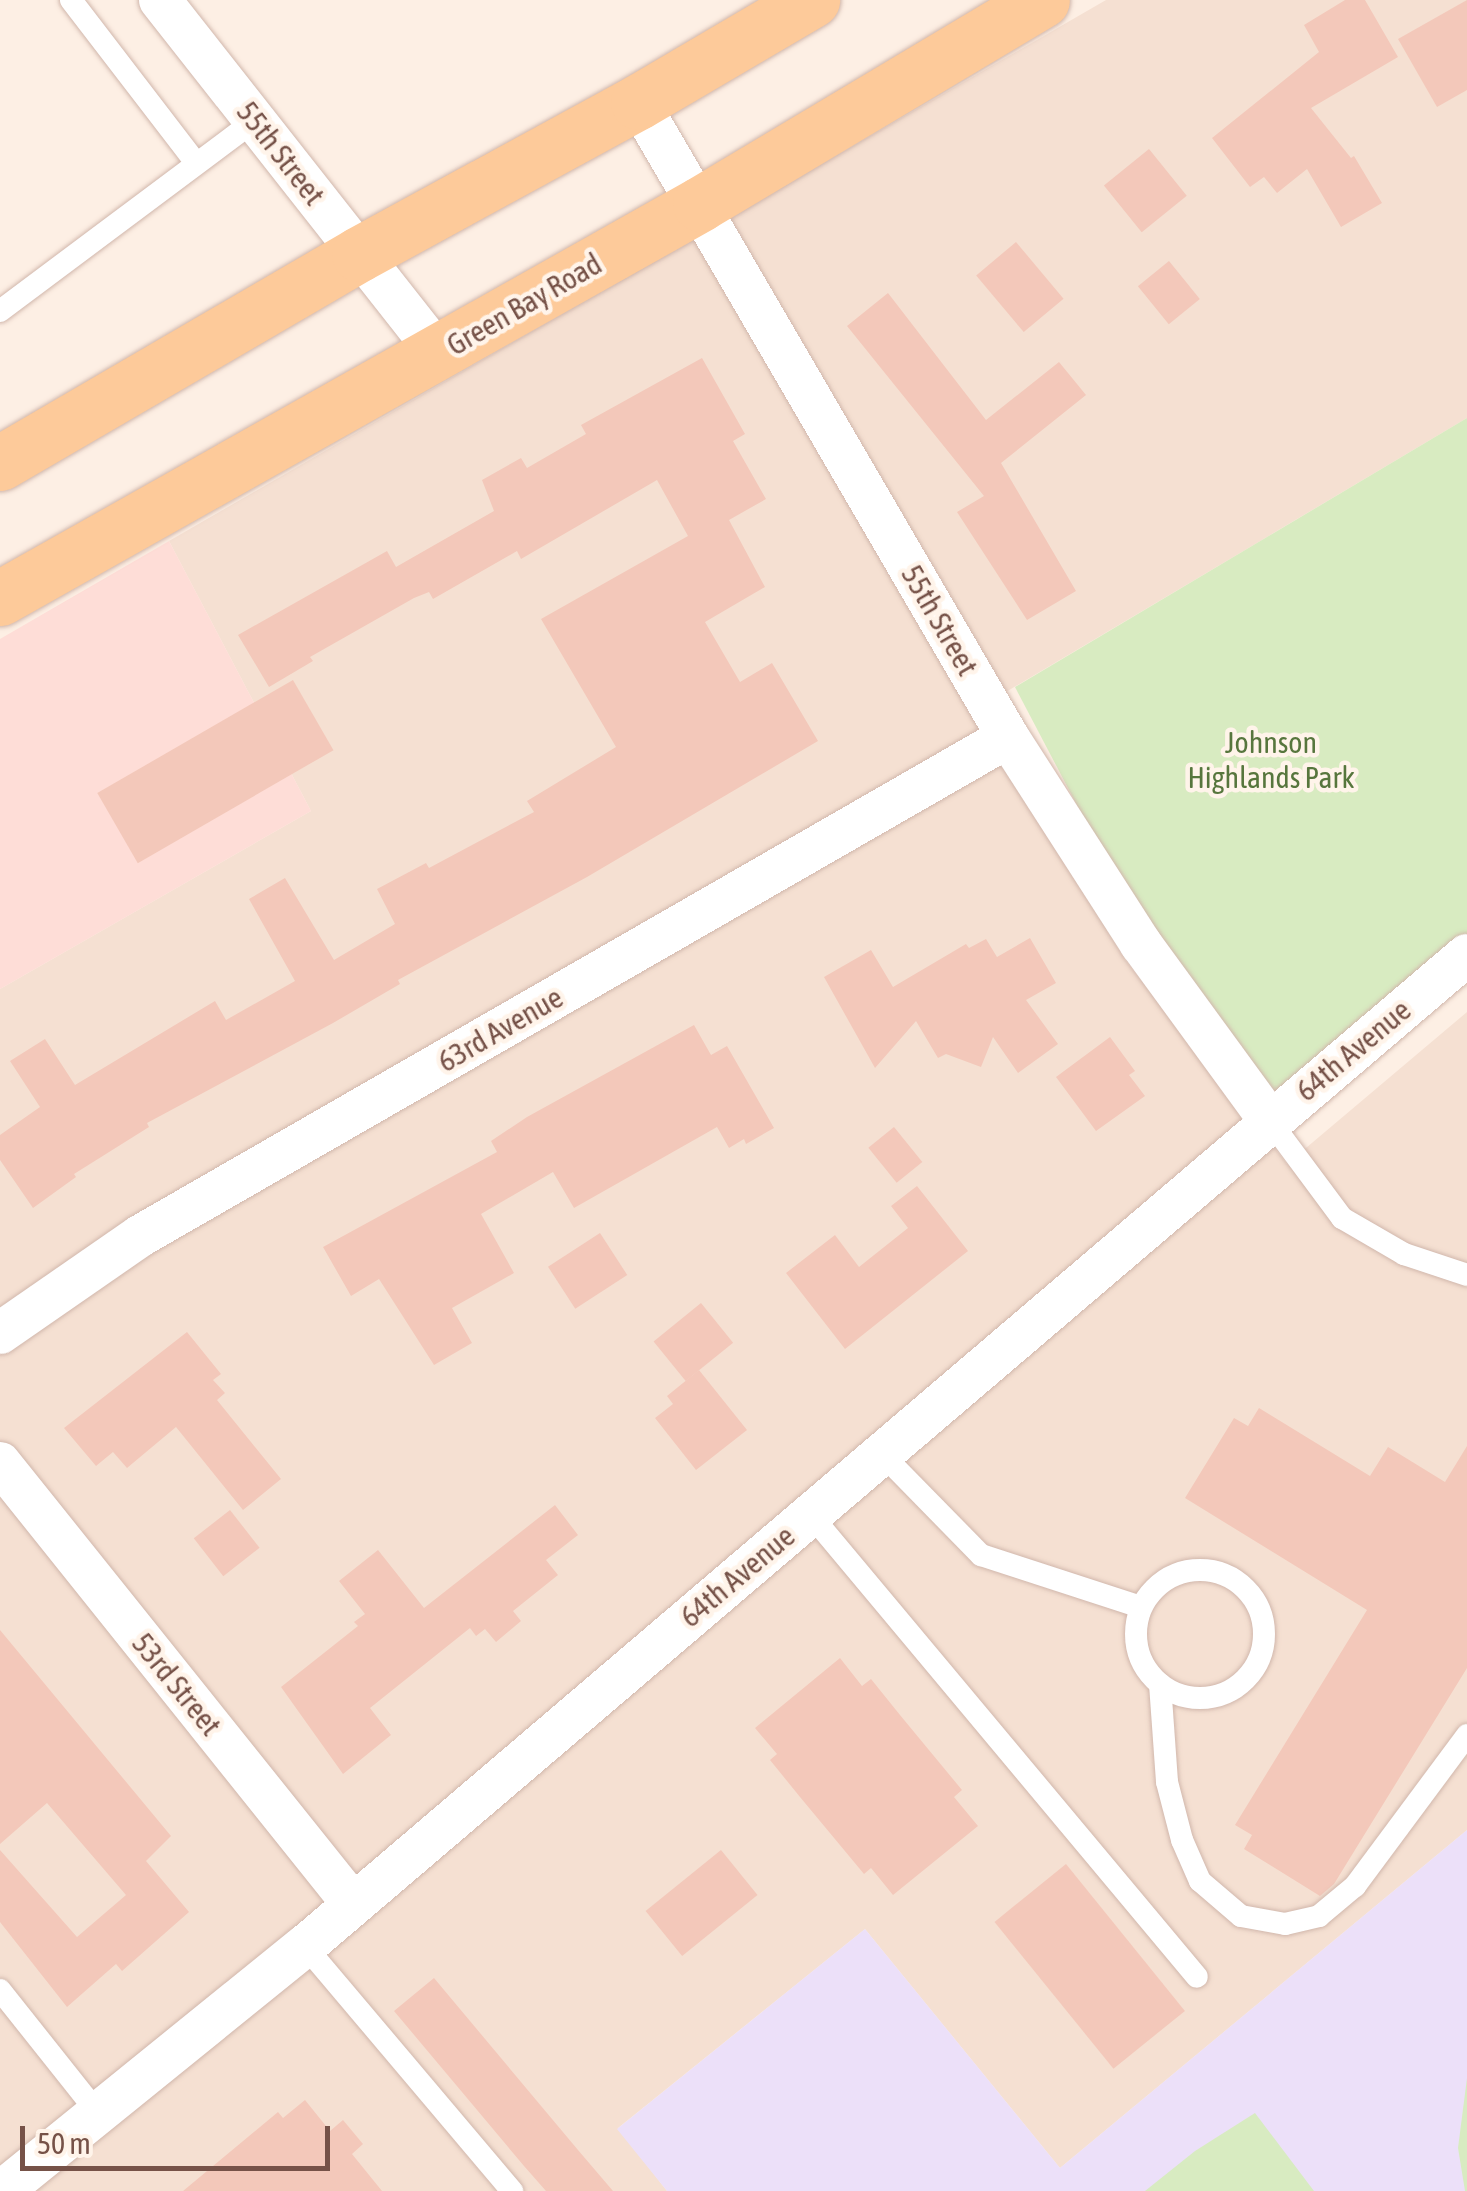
<!DOCTYPE html>
<style>
body{margin:0}
#map{position:relative;width:1467px;height:2191px;overflow:hidden;background:#fdefe4;font-family:"Asap Condensed",sans-serif}
div>[style]{position:absolute}
.residential>*{inset:0;background:#f5e0d2}
.commercial>*{inset:0;background:#feddd7}
.education>*{inset:0;background:#ece0f9}
.green>*{inset:0;background:#d8ebc1}
.building>*{inset:0;background:#f3c8ba;transform-origin:0 0}
.roads{filter:drop-shadow(0 0 2px #d1b7ac) drop-shadow(0 0 2px #d1b7ac)}
.lane>*{height:22px;margin:-11px;padding:0 11px;transform-origin:11px;border-radius:11px;background:#fff}
.lane>.ring{margin:-11px;padding:0;box-sizing:content-box;background:none;border:22px solid #fff;border-radius:50%}
.street>*{height:42px;margin:-21px;padding:0 21px;transform-origin:21px;border-radius:21px;background:#fff}
.primary>*{height:55px;margin:-27.5px;padding:0 27.5px;transform-origin:27.5px;border-radius:27.5px;background:#fdca9a}
span{translate:-50% -50%;white-space:nowrap;text-align:center;line-height:1.15;-webkit-text-stroke:9px #fff4ea;paint-order:stroke}
.street-label{font-size:30px;color:#765248}
.park-label{font-size:30px;color:#57763d}
.scale{position:absolute;left:20px;top:2126px;width:310px;height:45px;box-sizing:border-box;border:5px solid #765248;border-top:0;padding-left:12px;font-size:30px;line-height:35px;white-space:nowrap;color:#765248;-webkit-text-stroke:8px #fff4ea;paint-order:stroke}
</style>
<div id="map">
<div class="residential">
<i style="clip-path:polygon(1106px 0,1467px 0,1467px 418px,974px 711px,1125px 960px,1287px 1164px,1467px 1012px,1467px 1830px,1060px 2168px,865px 1929px,618px 2128px,667px 2191px,0 2191px,0 989px,311px 811px,169px 541px)"></i>
</div>
<div class="commercial">
<i style="clip-path:polygon(169px 541px,311px 811px,0 989px,0 639px)"></i>
</div>
<div class="education">
<i style="clip-path:polygon(1467px 1830px,1467px 2191px,667px 2191px,617px 2129px,865px 1929px,1060px 2168px)"></i>
</div>
<div class="green">
<i style="clip-path:polygon(1467px 418px,1467px 939px,1272px 1098px,1144px 933px,1015px 687px)"></i>
<i style="clip-path:polygon(1467px 2078px,1467px 2191px,1465px 2191px,1458px 2148px)"></i>
<i style="clip-path:polygon(1255px 2113px,1314px 2191px,1145px 2191px,1195px 2151px)"></i>
</div>
<div class="building">
<i style="clip-path:polygon(1345px 0,1365px 0,1398px 57px,1311px 108px,1351px 158px,1354px 156px,1382px 203px,1341px 227px,1307px 169px,1277px 193px,1264px 177px,1250px 187px,1212px 138px,1319px 52px,1304px 25px)"></i>
<i style="clip-path:polygon(1467px 0,1467px 90px,1437px 107px,1398px 39px)"></i>
<i style="left:1149px;top:149px;width:60px;height:58px;rotate:51deg"></i>
<i style="left:1016px;top:242px;width:74px;height:52px;rotate:50deg"></i>
<i style="left:1169px;top:261px;width:49px;height:40px;rotate:51deg"></i>
<i style="clip-path:polygon(888px 293px,986px 420px,1059px 362px,1086px 395px,1001px 463px,1076px 591px,1027px 620px,957px 512px,984px 496px,847px 326px)"></i>
<i style="clip-path:polygon(702px 358px,745px 434px,733px 441px,766px 499px,729px 520px,765px 587px,705px 622px,740px 682px,772px 663px,818px 741px,587px 877px,398px 980px,400px 984px,333px 1023px,147px 1123px,149px 1127px,74px 1174px,76px 1177px,33px 1208px,0 1160px,0 1135px,40px 1107px,10px 1061px,45px 1039px,75px 1085px,215px 1001px,226px 1020px,295px 981px,249px 899px,285px 878px,334px 960px,395px 924px,377px 889px,426px 863px,429px 868px,534px 812px,527px 801px,616px 747px,541px 619px,688px 536px,657px 480px,521px 559px,517px 551px,433px 599px,429px 592px,414px 598px,310px 657px,313px 661px,269px 687px,238px 635px,387px 551px,396px 567px,494px 511px,482px 480px,521px 458px,527px 468px,586px 434px,581px 425px)"></i>
<i style="left:293px;top:680px;width:81px;height:226px;rotate:60deg"></i>
<i style="clip-path:polygon(1030px 938px,1056px 983px,1026px 1000px,1058px 1044px,1018px 1073px,993px 1037px,981px 1067px,946px 1054px,938px 1058px,916px 1021px,875px 1068px,824px 977px,871px 950px,893px 987px,966px 944px,969px 948px,986px 939px,997px 957px)"></i>
<i style="clip-path:polygon(694px 1025px,711px 1055px,727px 1046px,774px 1128px,746px 1144px,744px 1139px,729px 1148px,717px 1127px,574px 1208px,553px 1172px,481px 1214px,514px 1273px,452px 1308px,472px 1343px,434px 1365px,379px 1279px,351px 1296px,323px 1247px,497px 1152px,491px 1141px,527px 1117px)"></i>
<i style="clip-path:polygon(1110px 1037px,1135px 1071px,1129px 1075px,1145px 1096px,1096px 1131px,1056px 1077px)"></i>
<i style="left:894px;top:1127px;width:45px;height:33px;rotate:51deg"></i>
<i style="clip-path:polygon(917px 1186px,968px 1251px,845px 1349px,786px 1273px,835px 1235px,859px 1267px,908px 1228px,891px 1206px)"></i>
<i style="left:600px;top:1233px;width:50px;height:62px;rotate:57deg"></i>
<i style="left:701px;top:1303px;width:51px;height:61px;rotate:51deg"></i>
<i style="clip-path:polygon(187px 1332px,221px 1374px,213px 1380px,225px 1393px,217px 1400px,281px 1479px,243px 1510px,176px 1427px,127px 1468px,113px 1452px,96px 1466px,64px 1428px)"></i>
<i style="clip-path:polygon(699px 1370px,747px 1430px,696px 1470px,655px 1418px,673px 1404px,667px 1396px)"></i>
<i style="clip-path:polygon(1259px 1408px,1370px 1476px,1388px 1447px,1445px 1482px,1467px 1446px,1467px 1668px,1334px 1884px,1320px 1896px,1244px 1849px,1252px 1835px,1235px 1825px,1367px 1610px,1185px 1498px,1234px 1418px,1248px 1426px)"></i>
<i style="clip-path:polygon(555px 1505px,578px 1535px,546px 1560px,558px 1575px,513px 1611px,521px 1621px,496px 1642px,485px 1629px,476px 1636px,470px 1628px,370px 1708px,391px 1735px,343px 1774px,281px 1687px,358px 1626px,354px 1622px,365px 1614px,339px 1581px,378px 1550px,424px 1608px)"></i>
<i style="left:230px;top:1510px;width:48px;height:46px;rotate:52deg"></i>
<i style="clip-path:polygon(0 1630px,171px 1836px,146px 1861px,189px 1912px,122px 1971px,116px 1964px,67px 2007px,0 1922px,0 1850px,77px 1937px,126px 1895px,47px 1803px,0 1844px)"></i>
<i style="clip-path:polygon(840px 1658px,862px 1686px,871px 1679px,900px 1715px,962px 1790px,954px 1797px,978px 1826px,893px 1895px,871px 1868px,864px 1874px,800px 1797px,770px 1760px,777px 1754px,755px 1728px)"></i>
<i style="left:721px;top:1850px;width:58px;height:97px;rotate:51deg"></i>
<i style="left:1066px;top:1864px;width:189px;height:92px;rotate:51deg"></i>
<i style="clip-path:polygon(434px 1978px,578px 2150px,613px 2191px,546px 2191px,524px 2166px,394px 2011px)"></i>
<i style="clip-path:polygon(305px 2100px,330px 2131px,343px 2120px,363px 2144px,352px 2154px,382px 2191px,183px 2191px,278px 2112px,283px 2118px)"></i>
</div>
<div class="roads">
<div class="lane">
<i style="left:71px;top:0;width:205px;rotate:52.5deg"></i>
<i style="left:0;top:311px;width:319px;rotate:-36.8deg"></i>
<i style="left:1270px;top:1121px;width:121px;rotate:53.4deg"></i>
<i style="left:1342px;top:1218px;width:72px;rotate:30.1deg"></i>
<i style="left:1404px;top:1254px;width:66px;rotate:18.4deg"></i>
<i style="left:881px;top:1453px;width:143px;rotate:45.6deg"></i>
<i style="left:981px;top:1555px;width:168px;rotate:18deg"></i>
<i style="left:810px;top:1514px;width:603px;rotate:50.11deg"></i>
<i class="ring" style="left:1136px;top:1570px;width:106px;height:106px"></i>
<i style="left:1160px;top:1684px;width:98px;rotate:85.9deg"></i>
<i style="left:1167px;top:1782px;width:60px;rotate:75.5deg"></i>
<i style="left:1182px;top:1840px;width:45px;rotate:66.3deg"></i>
<i style="left:1200px;top:1881px;width:54px;rotate:40.5deg"></i>
<i style="left:1241px;top:1916px;width:45px;rotate:10.3deg"></i>
<i style="left:1285px;top:1924px;width:35px;rotate:-13deg"></i>
<i style="left:1319px;top:1916px;width:47px;rotate:-39.8deg"></i>
<i style="left:1355px;top:1886px;width:188px;rotate:-53.4deg"></i>
<i style="left:305px;top:1946px;width:321px;rotate:49.8deg"></i>
<i style="left:0;top:1990px;width:157px;rotate:51.5deg"></i>
</div>
<div class="street">
<i style="left:160px;top:0;width:449px;rotate:51.8deg"></i>
<i style="left:638px;top:102px;width:735px;rotate:59.77deg"></i>
<i style="left:1008px;top:737px;width:246px;rotate:57.3deg"></i>
<i style="left:1141px;top:944px;width:219px;rotate:53.9deg"></i>
<i style="left:0;top:1333px;width:170px;rotate:-34.7deg"></i>
<i style="left:140px;top:1236px;width:1001px;rotate:-29.89deg"></i>
<i style="left:0;top:1463px;width:565px;rotate:51.32deg"></i>
<i style="left:2px;top:2191px;width:390px;rotate:-39deg"></i>
<i style="left:305px;top:1946px;width:1527px;rotate:-40.46deg"></i>
</div>
<div class="primary">
<i style="left:0;top:463px;width:415px;rotate:-30.2deg"></i>
<i style="left:359px;top:254px;width:318px;rotate:-28.6deg"></i>
<i style="left:638px;top:102px;width:202px;rotate:-30.4deg"></i>
<i style="left:0;top:598px;width:803px;rotate:-29.37deg"></i>
<i style="left:700px;top:204px;width:398px;rotate:-30.8deg"></i>
</div>
</div>
<div class="street-label">
<span style="left:281px;top:153px;rotate:52deg">55th Street</span>
<span style="left:524px;top:304px;rotate:-30deg">Green Bay Road</span>
<span style="left:940px;top:620px;rotate:60deg">55th Street</span>
<span style="left:500px;top:1029px;rotate:-30deg">63rd Avenue</span>
<span style="left:1353px;top:1050px;rotate:-40deg">64th Avenue</span>
<span style="left:737px;top:1576px;rotate:-40deg">64th Avenue</span>
<span style="left:177px;top:1684px;rotate:51deg">53rd Street</span>
</div>
<div class="park-label">
<span style="left:1271px;top:759px">Johnson<br>Highlands Park</span>
</div>
<div class="scale">50 m</div>
</div>
